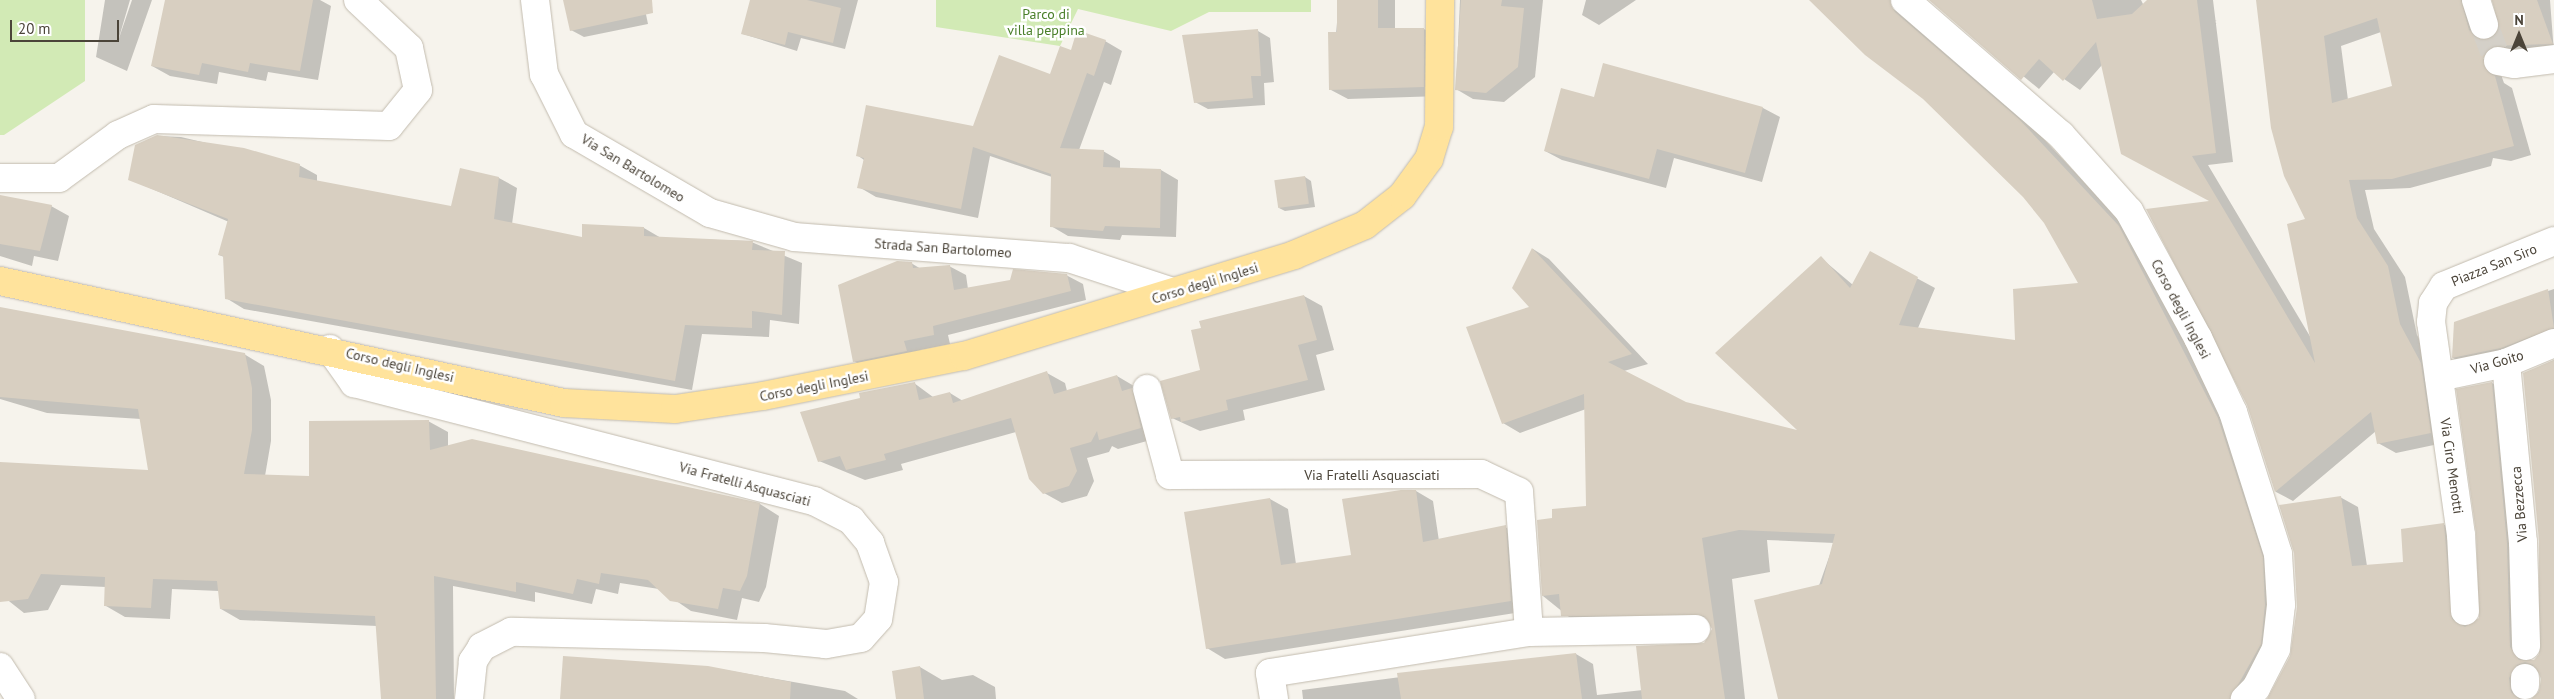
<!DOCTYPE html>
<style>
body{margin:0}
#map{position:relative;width:2554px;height:699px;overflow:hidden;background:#f6f3ec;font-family:"PT Sans",sans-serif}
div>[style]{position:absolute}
.green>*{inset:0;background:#d2eab5}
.shadow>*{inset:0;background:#0003}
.building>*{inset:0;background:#d8cfc1;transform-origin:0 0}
.minor-tunnel>*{height:28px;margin-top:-14px;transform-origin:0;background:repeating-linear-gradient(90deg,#d4d0c8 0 28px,transparent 0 42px)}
.roads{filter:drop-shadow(0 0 1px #c2bbae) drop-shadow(0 0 1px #c2bbae)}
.minor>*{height:28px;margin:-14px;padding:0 14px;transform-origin:14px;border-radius:14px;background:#fff}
.major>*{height:28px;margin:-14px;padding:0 14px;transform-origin:14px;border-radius:14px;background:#ffe39c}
span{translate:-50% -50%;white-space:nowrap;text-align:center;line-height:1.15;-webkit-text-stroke:5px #fff;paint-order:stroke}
.park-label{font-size:14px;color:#4a7f2a}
.street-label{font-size:14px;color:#4b4439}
.north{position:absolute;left:2494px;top:10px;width:50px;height:50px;-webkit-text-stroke:4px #fff;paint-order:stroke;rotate:0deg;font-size:14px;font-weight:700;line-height:20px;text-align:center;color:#4b4439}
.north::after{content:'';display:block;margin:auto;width:18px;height:22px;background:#4b4439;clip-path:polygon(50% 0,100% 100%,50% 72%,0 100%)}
.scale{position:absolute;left:10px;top:20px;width:109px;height:22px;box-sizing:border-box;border:2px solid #4b4439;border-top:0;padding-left:6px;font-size:15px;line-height:18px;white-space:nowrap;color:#4b4439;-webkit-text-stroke:4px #fff;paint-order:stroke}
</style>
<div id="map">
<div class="green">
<i style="clip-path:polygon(0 0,85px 0,85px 81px,4px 135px,0 135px)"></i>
<i style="clip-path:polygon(936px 0,1311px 0,1311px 12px,1209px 12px,1171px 31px,1078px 9px,1060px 46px,936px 27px)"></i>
</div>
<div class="shadow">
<i style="clip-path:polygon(105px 0,130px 0,118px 41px,132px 0,152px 0,127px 71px,96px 57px)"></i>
<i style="clip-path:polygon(166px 0,320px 0,331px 6px,318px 80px,268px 72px,266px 81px,219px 72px,217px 84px,170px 76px,152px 66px)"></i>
<i style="clip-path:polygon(565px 0,643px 0,648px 24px,584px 37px,571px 30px)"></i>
<i style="clip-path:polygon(751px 0,858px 0,845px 49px,801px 38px,797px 51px,743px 34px)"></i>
<i style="clip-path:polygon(1339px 0,1395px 0,1395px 29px,1424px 29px,1441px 39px,1441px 96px,1348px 99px,1331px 90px)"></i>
<i style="clip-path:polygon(1460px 0,1543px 0,1535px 77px,1504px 102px,1473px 99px,1456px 89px)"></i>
<i style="clip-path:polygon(1586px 0,1636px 0,1599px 25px,1582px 15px)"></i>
<i style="clip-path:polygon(1812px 0,1913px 0,2136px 237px,2235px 429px,2282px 615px,2251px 699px,1779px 699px,1834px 543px,1767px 540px,1770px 572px,1732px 579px,1745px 699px,1303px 699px,1302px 690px,1576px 654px,1593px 664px,1597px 695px,1643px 690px,1705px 643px,1713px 629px,1711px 623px,1579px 625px,1543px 596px,1554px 519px,1587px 507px,1586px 409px,1520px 433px,1503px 423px,1532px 307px,1533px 249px,1549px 259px,1648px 364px,1624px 371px,1686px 403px,1801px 433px,1821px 258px,1853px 285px,1870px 253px,1935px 288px,1918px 328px,2016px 341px,2080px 284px,2045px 222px,2024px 196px,1924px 98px)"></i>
<i style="clip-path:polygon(evenodd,1931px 0,2141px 0,2144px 6px,2151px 0,2213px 0,2233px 162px,2208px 165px,2311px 338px,2307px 219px,2260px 0,2482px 0,2478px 15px,2488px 42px,2501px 29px,2492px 0,2550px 0,2554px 53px,2499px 69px,2504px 83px,2512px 88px,2531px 155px,2511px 161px,2493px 158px,2491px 166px,2410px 188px,2365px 190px,2374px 229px,2405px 277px,2417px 335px,2438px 374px,2448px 442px,2396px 453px,2378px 443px,2376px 431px,2293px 501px,2276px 492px,2248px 405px,2212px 202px,2102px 65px,2080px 90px,2054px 72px,2039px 89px,1931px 0,2381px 32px,2394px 87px,2348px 100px,2341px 46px,2381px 32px,1931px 0,2492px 46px,2495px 46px,2479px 64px,2492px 46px)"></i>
<i style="clip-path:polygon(1258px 31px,1270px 38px,1274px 82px,1264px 83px,1265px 105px,1208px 109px,1195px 102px)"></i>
<i style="clip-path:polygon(1105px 41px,1122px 51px,1111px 85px,1104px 82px,1079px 150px,1103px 151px,1120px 161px,1120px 169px,1161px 170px,1178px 180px,1176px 237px,1122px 235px,1120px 240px,1068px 236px,1051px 226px,1052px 177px,990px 156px,978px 218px,876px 197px,859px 187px,864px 160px,857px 155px,973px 128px,1051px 75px,1072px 52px)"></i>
<i style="clip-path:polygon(1595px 98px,1763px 108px,1780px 117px,1762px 182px,1674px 158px,1666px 188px,1562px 160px,1545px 151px)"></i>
<i style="clip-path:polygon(157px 136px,181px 137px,299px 165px,317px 175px,317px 182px,452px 207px,461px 170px,499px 178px,517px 188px,512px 224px,583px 238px,644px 228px,661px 238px,749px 241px,802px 263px,799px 324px,770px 320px,769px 337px,702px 334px,692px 390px,244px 309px,226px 298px,224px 257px,219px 255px,229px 222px,129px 179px)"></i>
<i style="clip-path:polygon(1305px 177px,1311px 181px,1315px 207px,1285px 211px,1279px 208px)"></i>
<i style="clip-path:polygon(0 197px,51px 206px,69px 216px,58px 261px,34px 256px,32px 266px,0 256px)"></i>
<i style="clip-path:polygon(911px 263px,921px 269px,949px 266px,966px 275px,968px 289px,1066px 275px,1083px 284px,1086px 300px,948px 335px,950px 344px,920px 350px,923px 360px,870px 371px,854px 361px)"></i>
<i style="clip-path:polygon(2554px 289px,2554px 343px,2470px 367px,2453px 358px,2455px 323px)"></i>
<i style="clip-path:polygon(1304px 296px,1322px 306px,1334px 350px,1316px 355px,1325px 390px,1243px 410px,1245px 420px,1200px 431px,1172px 418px,1202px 370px)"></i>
<i style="clip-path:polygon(0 308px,244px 354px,264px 366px,271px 400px,271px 441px,265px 476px,310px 477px,428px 421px,448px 432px,448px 447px,760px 504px,779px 516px,766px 587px,759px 602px,742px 598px,737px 620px,691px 611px,659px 589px,620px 583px,618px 594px,596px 589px,592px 604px,535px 592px,535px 602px,453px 586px,454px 699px,383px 699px,377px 626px,240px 620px,221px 609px,219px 591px,172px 589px,170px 619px,125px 617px,106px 606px,106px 587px,61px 585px,48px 610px,24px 613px,0 594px,0 463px,149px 471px,141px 419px,47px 413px,0 399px)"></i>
<i style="clip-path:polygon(2554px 360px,2554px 699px,2534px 699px,2542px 686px,2540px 674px,2535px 674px,2528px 699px,2269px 699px,2293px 651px,2340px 497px,2358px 507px,2367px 566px,2404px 563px,2443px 524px,2460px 534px,2468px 626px,2480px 619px,2492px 383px,2509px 393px,2527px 658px,2534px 661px,2541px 654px,2540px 541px,2524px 374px)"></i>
<i style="clip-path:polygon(1047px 373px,1065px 383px,1067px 391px,1117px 376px,1134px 386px,1158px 438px,1118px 449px,1112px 446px,1109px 452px,1087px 458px,1094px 481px,1087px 496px,1062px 503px,1044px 493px,1016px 432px,901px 464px,903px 470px,865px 480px,819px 461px,861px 399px,914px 383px,933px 397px,950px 393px,963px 401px)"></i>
<i style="clip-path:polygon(1416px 491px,1433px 501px,1439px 541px,1505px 527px,1523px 537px,1528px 611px,1225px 659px,1207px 648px,1270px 499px,1288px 509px,1296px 564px,1352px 556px)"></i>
<i style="clip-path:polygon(708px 667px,845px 691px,858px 699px,561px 699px)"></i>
<i style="clip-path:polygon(920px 667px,942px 680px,973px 675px,995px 687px,996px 699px,897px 699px)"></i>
</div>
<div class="building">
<i style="clip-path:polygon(165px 0,313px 0,300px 71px,250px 63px,248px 72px,202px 63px,199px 75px,151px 66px)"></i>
<i style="clip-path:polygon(563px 0,652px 0,653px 13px,570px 31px)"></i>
<i style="clip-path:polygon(750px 0,807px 0,841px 8px,833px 43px,788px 32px,785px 45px,741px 34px)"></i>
<i style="clip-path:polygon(1337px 0,1378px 0,1378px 28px,1424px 28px,1424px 87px,1329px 90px,1328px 32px,1337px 32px)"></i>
<i style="clip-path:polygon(1461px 0,1502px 0,1501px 6px,1524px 8px,1518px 67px,1486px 93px,1455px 90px)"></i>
<i style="clip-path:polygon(1809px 0,1890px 0,1895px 12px,2019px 119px,2119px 226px,2218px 418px,2263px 557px,2265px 605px,2261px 644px,2230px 699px,1778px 699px,1754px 600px,1822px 584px,1835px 534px,1739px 530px,1702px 538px,1725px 699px,1642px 699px,1636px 646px,1704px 643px,1712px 629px,1704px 616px,1561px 616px,1559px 594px,1542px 596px,1537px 520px,1552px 518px,1552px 509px,1586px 506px,1584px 394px,1502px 424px,1466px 327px,1529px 307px,1512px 288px,1532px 248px,1632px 354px,1608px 362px,1686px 402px,1797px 430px,1715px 353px,1821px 256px,1850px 288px,1870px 251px,1918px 277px,1899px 325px,2015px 340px,2013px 289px,2078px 283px,2044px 223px,2023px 197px,1923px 99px,1865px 55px)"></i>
<i style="clip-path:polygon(evenodd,1929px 0,2092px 0,2097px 19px,2132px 14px,2147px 0,2197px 0,2216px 153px,2192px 156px,2315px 363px,2287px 224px,2305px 219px,2284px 176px,2271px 128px,2256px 0,2461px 0,2469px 30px,2481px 40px,2495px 36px,2499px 29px,2492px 0,2537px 0,2553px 44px,2493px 46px,2483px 59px,2488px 72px,2495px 76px,2514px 146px,2392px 179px,2349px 180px,2357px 218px,2388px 266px,2400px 324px,2421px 363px,2431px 433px,2377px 444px,2371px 412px,2275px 492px,2247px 405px,2146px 209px,2209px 201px,2121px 154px,2096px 42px,2063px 81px,2039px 59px,2021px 80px,1929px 0,2377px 18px,2392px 86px,2332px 103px,2324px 36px,2377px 18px)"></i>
<i style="clip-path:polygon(1258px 29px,1261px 76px,1251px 76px,1253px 98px,1194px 103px,1182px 35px)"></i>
<i style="clip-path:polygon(1077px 30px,1106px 40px,1094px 76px,1087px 73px,1060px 148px,1104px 150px,1103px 167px,1161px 169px,1160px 228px,1105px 226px,1103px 231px,1050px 227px,1051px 174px,973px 147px,961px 209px,857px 188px,864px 158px,856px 156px,866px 105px,973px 126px,999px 55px,1050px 74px,1060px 46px,1071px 50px)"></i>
<i style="clip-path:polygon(1603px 63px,1763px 107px,1745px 173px,1657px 149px,1649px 179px,1544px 151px,1561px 88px,1594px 97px)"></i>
<i style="clip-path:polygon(157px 135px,244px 148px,300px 164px,299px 177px,451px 206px,460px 168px,499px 177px,494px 219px,582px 237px,582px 224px,644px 227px,644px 236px,753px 241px,752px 250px,785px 251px,782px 315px,752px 311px,752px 328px,685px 325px,675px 381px,225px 299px,223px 256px,218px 255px,228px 219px,128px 180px,135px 145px)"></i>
<i style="left:1305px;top:176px;width:28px;height:31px;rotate:82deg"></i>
<i style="clip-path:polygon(0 195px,52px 205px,40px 251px,0 244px)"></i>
<i style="clip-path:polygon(897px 261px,912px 262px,913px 268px,950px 265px,954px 290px,1010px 280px,1013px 269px,1067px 274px,1071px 291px,933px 326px,934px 335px,904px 341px,907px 351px,853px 362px,838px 285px)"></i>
<i style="clip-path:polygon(2548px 289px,2554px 328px,2501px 348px,2452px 358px,2454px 322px)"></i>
<i style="clip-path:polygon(1304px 295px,1317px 340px,1298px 345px,1308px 380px,1226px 400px,1228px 410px,1181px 422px,1180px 417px,1171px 419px,1160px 381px,1200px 370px,1191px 330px,1201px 328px,1199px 321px)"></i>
<i style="clip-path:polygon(0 307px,245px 353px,252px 388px,252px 430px,244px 474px,309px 476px,309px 421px,429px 420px,430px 450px,472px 439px,760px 503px,747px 576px,740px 591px,723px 588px,718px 609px,670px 601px,648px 580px,601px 573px,599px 584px,577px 579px,573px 594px,516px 582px,516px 592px,434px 576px,436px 699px,381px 699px,375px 616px,220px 609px,217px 581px,153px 579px,151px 608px,104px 606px,105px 577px,41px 574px,28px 599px,0 602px,0 462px,148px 470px,138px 409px,0 397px)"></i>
<i style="clip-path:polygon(2554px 360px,2554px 699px,2531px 699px,2539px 692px,2541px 678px,2533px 665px,2525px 662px,2517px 665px,2509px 678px,2511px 692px,2519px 699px,2267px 699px,2290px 656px,2297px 607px,2294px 553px,2279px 505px,2341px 496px,2352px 566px,2403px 562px,2401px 529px,2444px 523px,2452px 619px,2465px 627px,2479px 618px,2476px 533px,2456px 389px,2492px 382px,2507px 543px,2510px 647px,2519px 660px,2534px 660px,2539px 654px,2539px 541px,2523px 373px)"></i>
<i style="clip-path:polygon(1047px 371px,1054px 394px,1117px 375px,1122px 391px,1132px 388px,1141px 428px,1099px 440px,1097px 431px,1091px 442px,1070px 448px,1077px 471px,1069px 486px,1043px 494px,1029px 479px,1011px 418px,884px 454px,886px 460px,846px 470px,840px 456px,818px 462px,800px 412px,860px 398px,859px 393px,915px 382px,919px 400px,950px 392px,953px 403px)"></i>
<i style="clip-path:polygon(1401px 490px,1416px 490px,1423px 542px,1506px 525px,1511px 601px,1206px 649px,1184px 512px,1270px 498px,1281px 565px,1351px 555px,1342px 499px)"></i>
<i style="clip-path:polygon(1576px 653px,1582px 699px,1401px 699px,1397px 673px)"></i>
<i style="clip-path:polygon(563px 656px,708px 666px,791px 682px,790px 699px,560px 699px)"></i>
<i style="clip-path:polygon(920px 666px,924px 699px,896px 699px,892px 671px)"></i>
</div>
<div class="minor-tunnel">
<i style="left:2484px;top:25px;width:39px;rotate:69deg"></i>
</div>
<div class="roads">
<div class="minor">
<i style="left:535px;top:0;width:75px;rotate:83.1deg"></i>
<i style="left:544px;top:74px;width:67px;rotate:63.4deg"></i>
<i style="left:574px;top:134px;width:157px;rotate:30.2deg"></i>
<i style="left:710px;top:213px;width:88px;rotate:15.8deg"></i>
<i style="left:795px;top:237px;width:275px;rotate:4.4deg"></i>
<i style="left:1069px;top:258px;width:109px;rotate:18.1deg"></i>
<i style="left:1905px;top:0;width:206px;rotate:40.9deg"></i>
<i style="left:2061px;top:135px;width:102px;rotate:48.2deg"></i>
<i style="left:2129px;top:211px;width:145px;rotate:61.5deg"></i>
<i style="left:2198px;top:338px;width:82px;rotate:64.7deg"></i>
<i style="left:2233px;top:412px;width:149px;rotate:72.4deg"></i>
<i style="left:2278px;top:554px;width:51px;rotate:86.6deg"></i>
<i style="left:2281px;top:605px;width:44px;rotate:96.5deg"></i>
<i style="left:2276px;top:649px;width:44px;rotate:117.1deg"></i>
<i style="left:2256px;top:688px;width:16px;rotate:135deg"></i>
<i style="left:2476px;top:0;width:26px;rotate:72deg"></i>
<i style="left:2498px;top:61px;width:16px;rotate:11deg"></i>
<i style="left:2514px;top:64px;width:40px;rotate:-7.1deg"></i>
<i style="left:0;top:178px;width:59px"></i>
<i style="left:59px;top:178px;width:73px;rotate:-36.1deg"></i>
<i style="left:118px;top:135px;width:39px;rotate:-24deg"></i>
<i style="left:154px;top:119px;width:235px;rotate:1.7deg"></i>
<i style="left:389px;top:126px;width:46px;rotate:-51.1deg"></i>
<i style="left:418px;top:90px;width:43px;rotate:-102.1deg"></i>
<i style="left:409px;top:48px;width:70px;rotate:-136.7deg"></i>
<i style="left:330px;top:349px;width:42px;rotate:54.8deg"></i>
<i style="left:354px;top:383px;width:475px;rotate:14.4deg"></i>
<i style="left:814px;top:501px;width:42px;rotate:27.2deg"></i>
<i style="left:851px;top:520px;width:30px;rotate:50deg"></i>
<i style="left:870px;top:543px;width:41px;rotate:70.3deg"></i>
<i style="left:884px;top:582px;width:37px;rotate:99deg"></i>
<i style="left:878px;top:619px;width:25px;rotate:132deg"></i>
<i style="left:861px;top:638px;width:36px;rotate:170deg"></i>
<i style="left:826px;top:644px;width:62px;rotate:-174.5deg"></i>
<i style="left:764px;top:638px;width:253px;rotate:-178.6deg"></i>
<i style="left:511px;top:632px;width:33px;rotate:153deg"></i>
<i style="left:482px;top:647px;width:17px;rotate:123deg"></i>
<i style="left:473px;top:661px;width:38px;rotate:96deg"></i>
<i style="left:2506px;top:363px;width:180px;rotate:84.6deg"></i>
<i style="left:2523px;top:542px;width:104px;rotate:88.3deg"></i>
<i style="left:2439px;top:377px;width:68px;rotate:-11.8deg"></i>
<i style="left:2506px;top:363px;width:52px;rotate:-22.6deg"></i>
<i style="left:1147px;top:389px;width:89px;rotate:75deg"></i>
<i style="left:1170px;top:475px;width:311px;rotate:-0.2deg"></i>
<i style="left:1481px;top:474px;width:42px;rotate:25.3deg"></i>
<i style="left:1519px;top:492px;width:140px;rotate:85.9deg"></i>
<i style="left:2465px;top:611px;width:76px;rotate:-93deg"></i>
<i style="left:2461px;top:535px;width:215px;rotate:-98deg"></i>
<i style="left:2431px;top:322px;width:19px;rotate:-84deg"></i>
<i style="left:2433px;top:303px;width:20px;rotate:-57deg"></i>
<i style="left:2444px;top:286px;width:119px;rotate:-22.2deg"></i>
<i style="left:0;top:667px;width:38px;rotate:57deg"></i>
<i style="left:2525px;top:685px;width:7px;rotate:-90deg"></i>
<i style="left:1274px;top:699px;width:26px;rotate:-99deg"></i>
<i style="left:1270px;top:673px;width:262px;rotate:-9deg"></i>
<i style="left:1529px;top:632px;width:167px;rotate:-1deg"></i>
</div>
<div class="major">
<i style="left:0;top:281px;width:577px;rotate:12.21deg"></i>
<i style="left:564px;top:403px;width:111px;rotate:3.1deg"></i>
<i style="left:675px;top:409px;width:89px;rotate:-8.4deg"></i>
<i style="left:763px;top:396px;width:205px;rotate:-11.3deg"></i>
<i style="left:964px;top:356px;width:345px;rotate:-17deg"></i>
<i style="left:1294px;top:255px;width:77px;rotate:-22.9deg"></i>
<i style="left:1365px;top:225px;width:47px;rotate:-38.1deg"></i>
<i style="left:1402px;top:196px;width:46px;rotate:-53.9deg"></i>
<i style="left:1429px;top:159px;width:34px;rotate:-73deg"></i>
<i style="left:1439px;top:127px;width:127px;rotate:-89.5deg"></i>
</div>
</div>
<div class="park-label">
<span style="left:1046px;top:22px">Parco di<br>villa peppina</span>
</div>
<div class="street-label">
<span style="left:633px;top:168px;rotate:31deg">Via San Bartolomeo</span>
<span style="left:943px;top:248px;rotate:4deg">Strada San Bartolomeo</span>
<span style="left:2494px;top:265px;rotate:-22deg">Piazza San Siro</span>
<span style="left:1205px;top:283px;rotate:-17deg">Corso degli Inglesi</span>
<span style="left:2181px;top:309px;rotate:62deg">Corso degli Inglesi</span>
<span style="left:2497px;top:362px;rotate:-16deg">Via Goito</span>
<span style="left:400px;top:365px;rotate:13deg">Corso degli Inglesi</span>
<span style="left:814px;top:386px;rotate:-11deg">Corso degli Inglesi</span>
<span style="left:2452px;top:466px;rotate:82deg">Via Ciro Menotti</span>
<span style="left:1372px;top:475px">Via Fratelli Asquasciati</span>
<span style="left:745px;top:484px;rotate:15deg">Via Fratelli Asquasciati</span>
<span style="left:2519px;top:504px;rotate:-95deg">Via Bezzecca</span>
</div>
<div class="north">N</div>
<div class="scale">20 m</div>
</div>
